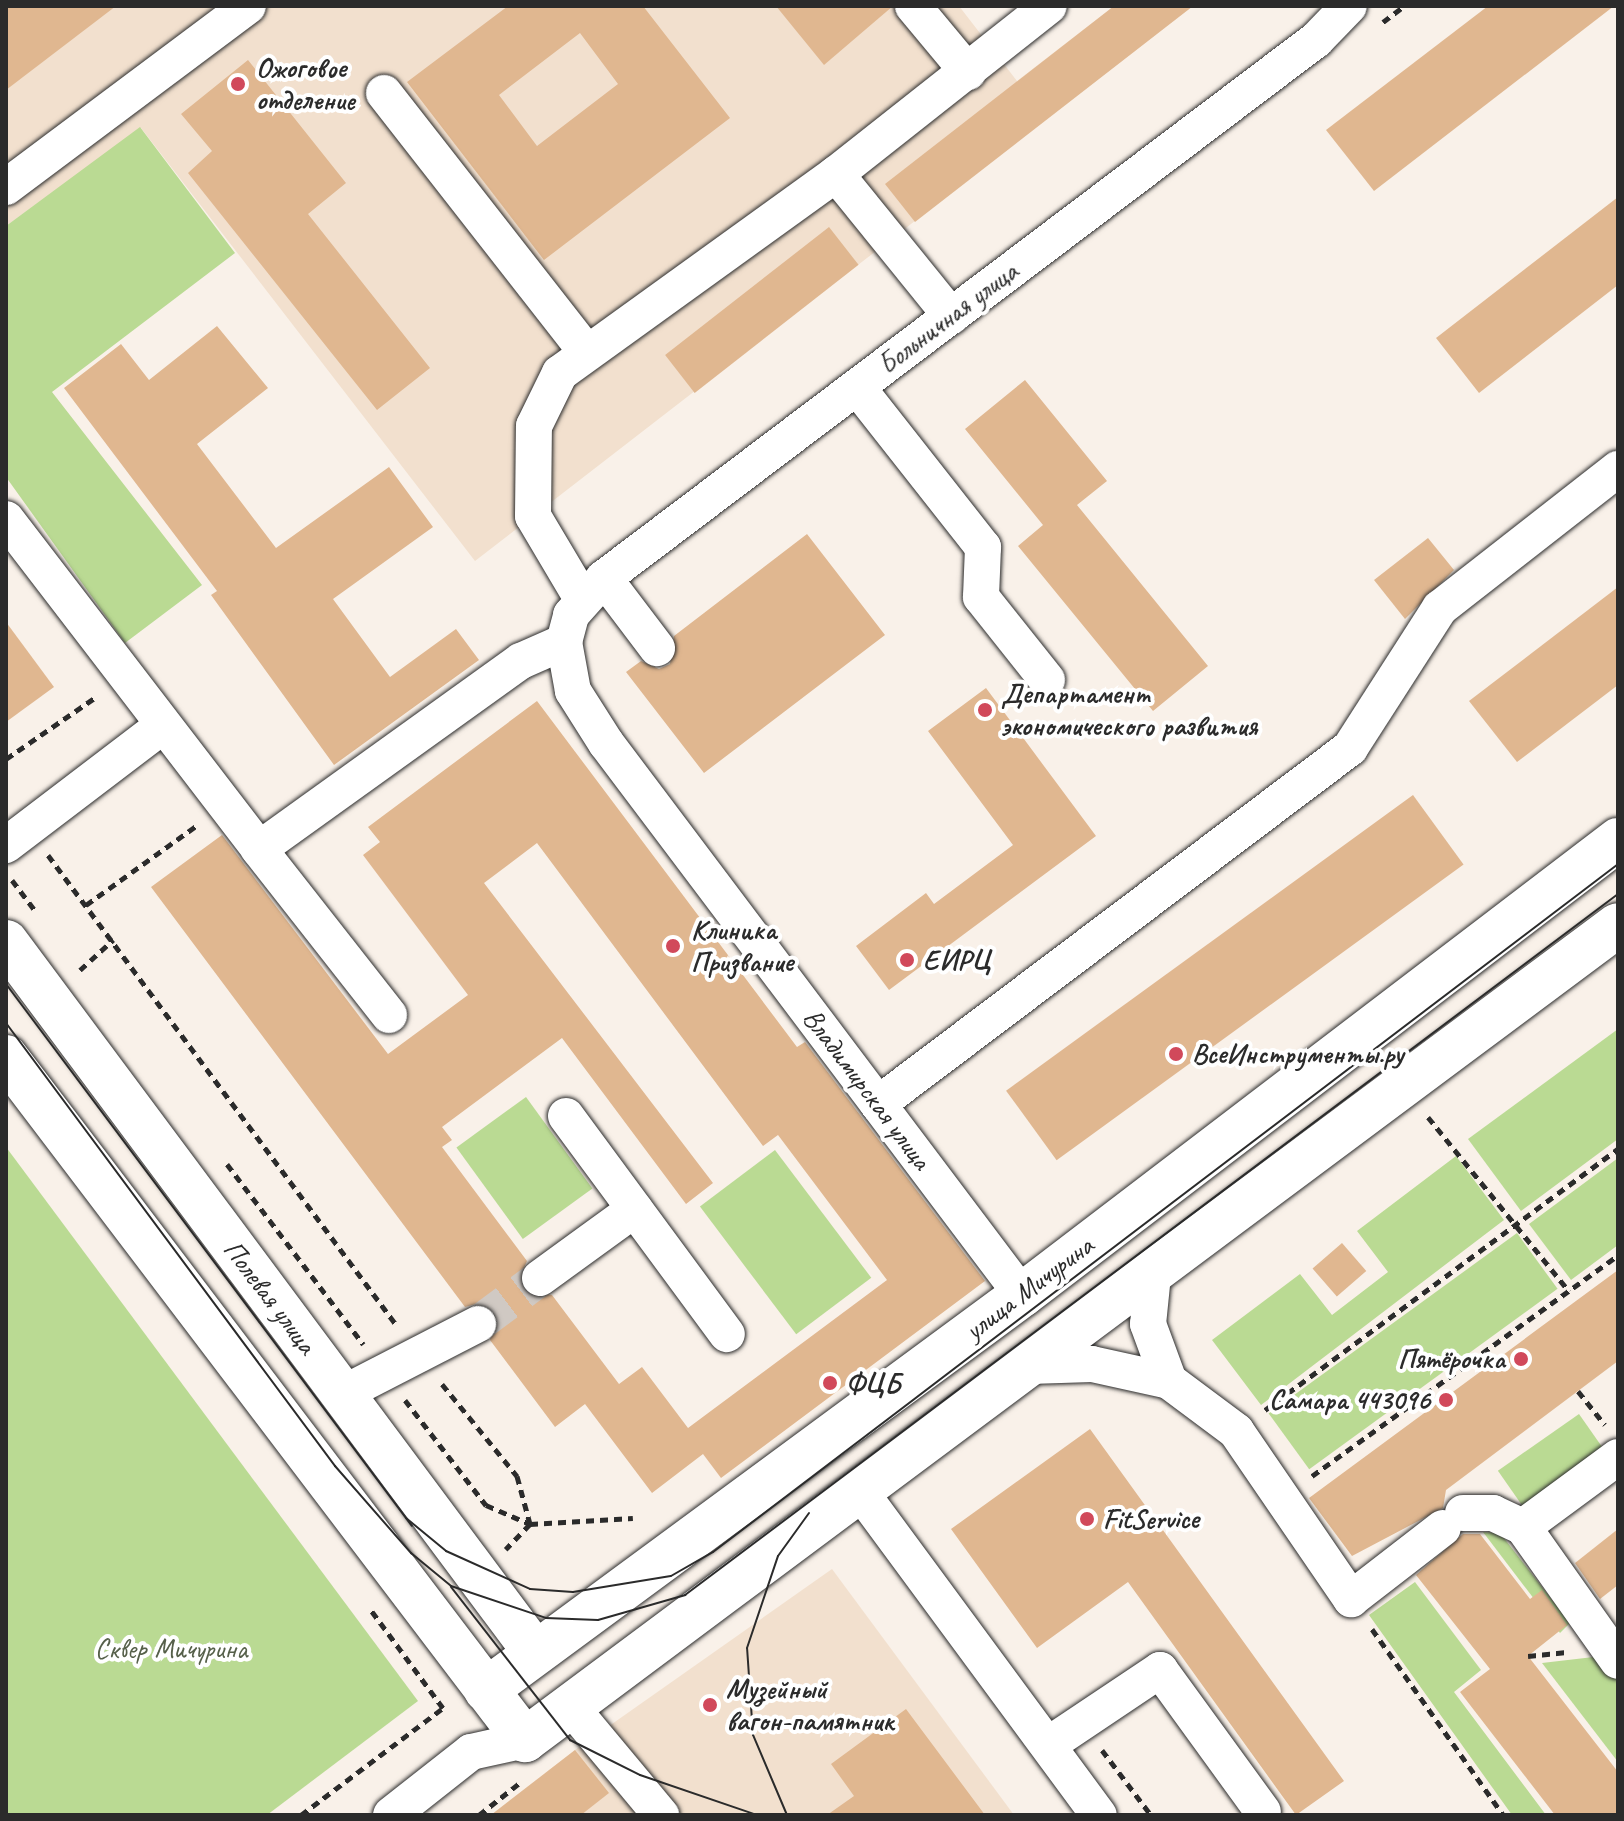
<!DOCTYPE html>
<meta charset="utf-8">
<style>
body{margin:0}
#map{position:relative;width:1624px;height:1821px;overflow:hidden;background:#f9f1e9;font-family:Caveat,sans-serif}
div>[style]{position:absolute}
.built>*{inset:0;background:#f2e0ce}
.green>*{inset:0;background:#bada93;transform-origin:0 0}
.building>*{inset:0;background:#e0b790;transform-origin:0 0}
.minor-tunnel>*{height:36px;margin-top:-18px;transform-origin:0;background:repeating-linear-gradient(90deg,#d0c9c3 0 36px,transparent 0 54px)}
.path>*{height:5px;margin-top:-2.5px;transform-origin:0;background:repeating-linear-gradient(90deg,#2b2b2b 0 8px,transparent 0 14px)}
.roads{filter:drop-shadow(0 0 2px #2b2b2b) drop-shadow(0 0 2px #2b2b2b)}
.minor>*{height:36px;margin:-18px;padding:0 18px;transform-origin:18px;border-radius:18px;background:#fff}
.major>*{height:44px;margin:-22px;padding:0 22px;transform-origin:22px;border-radius:22px;background:#fff}
.tram>*{height:2px;margin:-1px;padding:0 1px;transform-origin:1px;border-radius:1px;background:#2b2b2b}
.dots>*{width:22px;height:22px;translate:-50% -50%;box-sizing:border-box;border:4px solid #fff;border-radius:50%}
span{translate:-50% -50%;white-space:nowrap;text-align:center;line-height:1.15;-webkit-text-stroke:8px #fff;paint-order:stroke}
.poi-label{font-size:28px;color:#2b2b2b;font-weight:700}
.left{translate:0 -50%;text-align:left}
.right{translate:-100% -50%;text-align:right}
.street-label{font-size:28px;color:#2b2b2b}
.park-label{font-size:28px;color:#56604a}
.frame{position:absolute;inset:0;border:8px solid #2b2b2b;pointer-events:none}
</style>
<div id="map">
<div class="built">
<i style="clip-path:polygon(6px 6px,959px 6px,1017px 81px,1114px 6px,1193px 6px,475px 561px,141px 128px,6px 226px)"></i>
<i style="clip-path:polygon(832px 1569px,1014px 1815px,491px 1815px,575px 1750px)"></i>
</div>
<div class="green">
<i style="clip-path:polygon(140px 127px,235px 253px,52px 392px,202px 585px,125px 643px,6px 477px,6px 226px)"></i>
<i style="clip-path:polygon(1618px 1029px,1618px 1139px,1521px 1211px,1468px 1139px)"></i>
<i style="left:526px;top:1097px;width:113px;height:86px;rotate:54deg"></i>
<i style="clip-path:polygon(6px 1147px,418px 1701px,267px 1815px,6px 1815px)"></i>
<i style="left:775px;top:1150px;width:160px;height:94px;rotate:53deg"></i>
<i style="clip-path:polygon(1456px 1156px,1504px 1220px,1261px 1405px,1212px 1340px,1300px 1274px,1332px 1315px,1388px 1272px,1357px 1231px)"></i>
<i style="clip-path:polygon(1618px 1158px,1618px 1245px,1571px 1280px,1529px 1224px)"></i>
<i style="left:1517px;top:1233px;width:69px;height:307px;rotate:54deg"></i>
<i style="left:1579px;top:1414px;width:55px;height:99px;rotate:55deg"></i>
<i style="clip-path:polygon(1483px 1532px,1500px 1533px,1570px 1623px,1560px 1633px)"></i>
<i style="clip-path:polygon(1415px 1582px,1481px 1670px,1454px 1692px,1546px 1815px,1512px 1815px,1369px 1615px)"></i>
<i style="clip-path:polygon(1602px 1656px,1618px 1678px,1618px 1762px,1542px 1663px)"></i>
</div>
<div class="building">
<i style="clip-path:polygon(6px 6px,116px 6px,6px 90px)"></i>
<i style="clip-path:polygon(evenodd,508px 6px,643px 6px,730px 118px,544px 260px,407px 82px,508px 6px,580px 33px,618px 84px,537px 146px,499px 95px,580px 33px)"></i>
<i style="clip-path:polygon(776px 6px,893px 6px,824px 65px)"></i>
<i style="clip-path:polygon(1114px 6px,1193px 6px,915px 222px,885px 184px)"></i>
<i style="clip-path:polygon(1488px 6px,1614px 6px,1374px 191px,1326px 130px)"></i>
<i style="clip-path:polygon(248px 60px,346px 183px,308px 214px,430px 368px,377px 410px,188px 173px,212px 151px,181px 114px)"></i>
<i style="clip-path:polygon(1618px 197px,1618px 285px,1479px 393px,1436px 338px)"></i>
<i style="left:829px;top:227px;width:48px;height:208px;rotate:52deg"></i>
<i style="clip-path:polygon(217px 326px,268px 388px,197px 444px,276px 548px,389px 467px,433px 527px,333px 599px,390px 677px,456px 629px,479px 660px,334px 765px,211px 595px,217px 591px,64px 388px,121px 344px,149px 380px)"></i>
<i style="clip-path:polygon(1025px 380px,1107px 481px,1077px 505px,1208px 666px,1153px 711px,1018px 546px,1043px 525px,965px 429px)"></i>
<i style="clip-path:polygon(807px 534px,885px 635px,704px 773px,626px 672px,641px 661px,659px 669px,670px 664px,674px 636px)"></i>
<i style="clip-path:polygon(1428px 538px,1454px 570px,1405px 619px,1374px 580px)"></i>
<i style="clip-path:polygon(1618px 587px,1618px 685px,1517px 762px,1469px 701px)"></i>
<i style="clip-path:polygon(6px 622px,54px 687px,6px 722px)"></i>
<i style="clip-path:polygon(986px 688px,1096px 836px,889px 990px,856px 946px,926px 893px,934px 904px,1013px 845px,928px 731px)"></i>
<i style="clip-path:polygon(evenodd,537px 701px,797px 1047px,805px 1042px,985px 1281px,721px 1478px,703px 1454px,652px 1493px,585px 1404px,555px 1427px,490px 1340px,496px 1314px,480px 1303px,465px 1307px,151px 887px,222px 835px,388px 1054px,468px 995px,363px 855px,380px 842px,368px 827px,537px 701px,537px 843px,763px 1146px,778px 1135px,887px 1280px,688px 1428px,642px 1367px,619px 1384px,552px 1295px,524px 1291px,519px 1279px,527px 1261px,442px 1147px,452px 1140px,442px 1127px,562px 1038px,686px 1204px,713px 1183px,484px 883px,537px 843px)"></i>
<i style="left:1413px;top:795px;width:86px;height:503px;rotate:54deg"></i>
<i style="left:1342px;top:1243px;width:37px;height:39px;rotate:49deg"></i>
<i style="clip-path:polygon(1618px 1270px,1618px 1361px,1446px 1490px,1443px 1508px,1352px 1556px,1309px 1498px)"></i>
<i style="clip-path:polygon(1090px 1429px,1344px 1781px,1296px 1815px,1128px 1582px,1037px 1648px,951px 1529px)"></i>
<i style="clip-path:polygon(1618px 1529px,1618px 1585px,1600px 1599px,1575px 1563px)"></i>
<i style="clip-path:polygon(1463px 1534px,1480px 1534px,1530px 1599px,1542px 1590px,1567px 1625px,1528px 1656px,1618px 1772px,1618px 1815px,1555px 1815px,1460px 1692px,1490px 1669px,1416px 1575px)"></i>
<i style="clip-path:polygon(906px 1709px,985px 1815px,827px 1815px,854px 1796px,831px 1764px)"></i>
<i style="clip-path:polygon(575px 1750px,609px 1793px,581px 1815px,491px 1815px)"></i>
</div>
<div class="minor-tunnel">
<i style="left:478px;top:1324px;width:77px;rotate:-36.6deg"></i>
</div>
<div class="path">
<i style="left:1383px;top:22px;width:26px;rotate:-37deg"></i>
<i style="left:6px;top:759px;width:109px;rotate:-34.6deg"></i>
<i style="left:48px;top:855px;width:586px;rotate:53.46deg"></i>
<i style="left:12px;top:880px;width:41px;rotate:52.9deg"></i>
<i style="left:86px;top:905px;width:135px;rotate:-35.7deg"></i>
<i style="left:80px;top:970px;width:45px;rotate:-42.3deg"></i>
<i style="left:1428px;top:1117px;width:224px;rotate:51deg"></i>
<i style="left:227px;top:1164px;width:226px;rotate:52.9deg"></i>
<i style="left:442px;top:1384px;width:119px;rotate:50.8deg"></i>
<i style="left:517px;top:1476px;width:50px;rotate:74.8deg"></i>
<i style="left:530px;top:1524px;width:35px;rotate:134deg"></i>
<i style="left:1578px;top:1391px;width:43px;rotate:51.5deg"></i>
<i style="left:405px;top:1400px;width:133px;rotate:52.4deg"></i>
<i style="left:486px;top:1505px;width:48px;rotate:23.4deg"></i>
<i style="left:530px;top:1524px;width:103px;rotate:-3.3deg"></i>
<i style="left:1265px;top:1410px;width:439px;rotate:-36.5deg"></i>
<i style="left:1312px;top:1476px;width:377px;rotate:-35.8deg"></i>
<i style="left:1372px;top:1629px;width:228px;rotate:54.8deg"></i>
<i style="left:1528px;top:1656px;width:39px;rotate:-6deg"></i>
<i style="left:1102px;top:1750px;width:81px;rotate:53deg"></i>
<i style="left:301px;top:1815px;width:178px;rotate:-37deg"></i>
<i style="left:443px;top:1708px;width:122px;rotate:-126.3deg"></i>
<i style="left:479px;top:1815px;width:55px;rotate:-38.3deg"></i>
</div>
<div class="roads">
<div class="minor">
<i style="left:913px;top:6px;width:86px;rotate:50.2deg"></i>
<i style="left:384px;top:93px;width:328px;rotate:52deg"></i>
<i style="left:836px;top:174px;width:183px;rotate:51deg"></i>
<i style="left:6px;top:187px;width:302px;rotate:-36.8deg"></i>
<i style="left:857px;top:387px;width:204px;rotate:51.8deg"></i>
<i style="left:983px;top:547px;width:50px;rotate:92.3deg"></i>
<i style="left:981px;top:597px;width:106px;rotate:51.5deg"></i>
<i style="left:6px;top:519px;width:416px;rotate:52.5deg"></i>
<i style="left:604px;top:578px;width:88px;rotate:52.9deg"></i>
<i style="left:581px;top:597px;width:94px;rotate:-120.7deg"></i>
<i style="left:533px;top:516px;width:90px;rotate:-89.4deg"></i>
<i style="left:534px;top:426px;width:59px;rotate:-63.9deg"></i>
<i style="left:560px;top:373px;width:340px;rotate:-35.8deg"></i>
<i style="left:836px;top:174px;width:271px;rotate:-38.3deg"></i>
<i style="left:6px;top:845px;width:195px;rotate:-37.3deg"></i>
<i style="left:389px;top:1015px;width:211px;rotate:-128.1deg"></i>
<i style="left:259px;top:849px;width:322px;rotate:-35.7deg"></i>
<i style="left:521px;top:661px;width:47px;rotate:-23.8deg"></i>
<i style="left:878px;top:1104px;width:591px;rotate:-37.02deg"></i>
<i style="left:1350px;top:748px;width:166px;rotate:-57.3deg"></i>
<i style="left:1440px;top:608px;width:226px;rotate:-38deg"></i>
<i style="left:566px;top:1116px;width:271px;rotate:53.6deg"></i>
<i style="left:1153px;top:1275px;width:49px;rotate:95.8deg"></i>
<i style="left:1148px;top:1324px;width:61px;rotate:69.8deg"></i>
<i style="left:540px;top:1278px;width:117px;rotate:-36deg"></i>
<i style="left:1022px;top:1295px;width:691px;rotate:-127deg"></i>
<i style="left:606px;top:743px;width:62px;rotate:-122.4deg"></i>
<i style="left:573px;top:691px;width:50px;rotate:-100.4deg"></i>
<i style="left:564px;top:642px;width:28px;rotate:-75deg"></i>
<i style="left:571px;top:615px;width:50px;rotate:-48.3deg"></i>
<i style="left:604px;top:578px;width:892px;rotate:-37.08deg"></i>
<i style="left:1316px;top:40px;width:47px;rotate:-45.9deg"></i>
<i style="left:1029px;top:1366px;width:63px;rotate:-1.8deg"></i>
<i style="left:1092px;top:1364px;width:79px;rotate:12.4deg"></i>
<i style="left:1169px;top:1381px;width:84px;rotate:36.7deg"></i>
<i style="left:1236px;top:1431px;width:204px;rotate:55.6deg"></i>
<i style="left:1351px;top:1599px;width:116px;rotate:-37.7deg"></i>
<i style="left:342px;top:1394px;width:153px;rotate:-27.2deg"></i>
<i style="left:862px;top:1494px;width:399px;rotate:53.6deg"></i>
<i style="left:1463px;top:1513px;width:30px"></i>
<i style="left:1493px;top:1513px;width:33px;rotate:25deg"></i>
<i style="left:1523px;top:1527px;width:164px;rotate:54.7deg"></i>
<i style="left:1523px;top:1527px;width:118px;rotate:-36.4deg"></i>
<i style="left:571px;top:1707px;width:141px;rotate:50.2deg"></i>
<i style="left:1048px;top:1745px;width:135px;rotate:-33.8deg"></i>
<i style="left:1160px;top:1670px;width:175px;rotate:54deg"></i>
<i style="left:391px;top:1815px;width:102px;rotate:-38.2deg"></i>
<i style="left:471px;top:1752px;width:55px;rotate:-12.5deg"></i>
</div>
<div class="major">
<i style="left:6px;top:942px;width:884px;rotate:53.32deg"></i>
<i style="left:6px;top:1057px;width:858px;rotate:52.77deg"></i>
<i style="left:525px;top:1740px;width:1363px;rotate:-36.71deg"></i>
<i style="left:486px;top:1690px;width:666px;rotate:-36.39deg"></i>
<i style="left:1022px;top:1295px;width:750px;rotate:-37.36deg"></i>
</div>
</div>
<div class="tram">
<i style="left:6px;top:984px;width:677px;rotate:53.16deg"></i>
<i style="left:6px;top:1023px;width:552px;rotate:53.4deg"></i>
<i style="left:335px;top:1466px;width:116px;rotate:48.9deg"></i>
<i style="left:411px;top:1553px;width:52px;rotate:39.5deg"></i>
<i style="left:451px;top:1586px;width:100px;rotate:18.6deg"></i>
<i style="left:546px;top:1618px;width:52px;rotate:2.2deg"></i>
<i style="left:598px;top:1620px;width:91px;rotate:-16deg"></i>
<i style="left:685px;top:1595px;width:1167px;rotate:-36.92deg"></i>
<i style="left:406px;top:1518px;width:52px;rotate:39.5deg"></i>
<i style="left:446px;top:1551px;width:92px;rotate:24.3deg"></i>
<i style="left:530px;top:1589px;width:43px;rotate:4deg"></i>
<i style="left:573px;top:1592px;width:99px;rotate:-9.3deg"></i>
<i style="left:671px;top:1576px;width:48px;rotate:-29.7deg"></i>
<i style="left:713px;top:1552px;width:1137px;rotate:-37.24deg"></i>
<i style="left:451px;top:1587px;width:194px;rotate:52.1deg"></i>
<i style="left:570px;top:1740px;width:78px;rotate:26.6deg"></i>
<i style="left:640px;top:1775px;width:124px;rotate:18.9deg"></i>
<i style="left:787px;top:1815px;width:87px;rotate:-113deg"></i>
<i style="left:753px;top:1735px;width:87px;rotate:-93.9deg"></i>
<i style="left:747px;top:1648px;width:97px;rotate:-71.4deg"></i>
<i style="left:778px;top:1556px;width:53px;rotate:-54.2deg"></i>
</div>
<div class="dots">
<i style="left:238px;top:84px;background:#d1495b"></i>
<i style="left:985px;top:710px;background:#d1495b"></i>
<i style="left:673px;top:946px;background:#d1495b"></i>
<i style="left:907px;top:960px;background:#d1495b"></i>
<i style="left:1176px;top:1054px;background:#d1495b"></i>
<i style="left:1521px;top:1359px;background:#d1495b"></i>
<i style="left:830px;top:1383px;background:#d1495b"></i>
<i style="left:1446px;top:1400px;background:#d1495b"></i>
<i style="left:1087px;top:1519px;background:#d1495b"></i>
<i style="left:710px;top:1705px;background:#d1495b"></i>
</div>
<div class="poi-label">
<span class="left" style="left:256px;top:84px">Ожоговое<br>отделение</span>
<span class="left" style="left:1001px;top:710px">Департамент<br>экономического развития</span>
<span class="left" style="left:691px;top:946px">Клиника<br>Призвание</span>
<span class="left" style="left:923px;top:960px">ЕИРЦ</span>
<span class="left" style="left:1192px;top:1054px">ВсеИнструменты.ру</span>
<span class="right" style="left:1505px;top:1359px">Пятёрочка</span>
<span class="left" style="left:846px;top:1383px">ФЦБ</span>
<span class="right" style="left:1430px;top:1400px">Самара 443096</span>
<span class="left" style="left:1103px;top:1519px">FitService</span>
<span class="left" style="left:726px;top:1705px">Музейный<br>вагон-памятник</span>
</div>
<div class="street-label">
<span style="left:948px;top:318px;rotate:-37deg">Больничная улица</span>
<span style="left:867px;top:1089px;rotate:53deg">Владимирская улица</span>
<span style="left:1029px;top:1288px;rotate:-37deg">улица Мичурина</span>
<span style="left:270px;top:1297px;rotate:53deg">Полевая улица</span>
</div>
<div class="park-label">
<span style="left:171px;top:1649px">Сквер Мичурина</span>
</div>
<div class="frame"></div>
</div>
